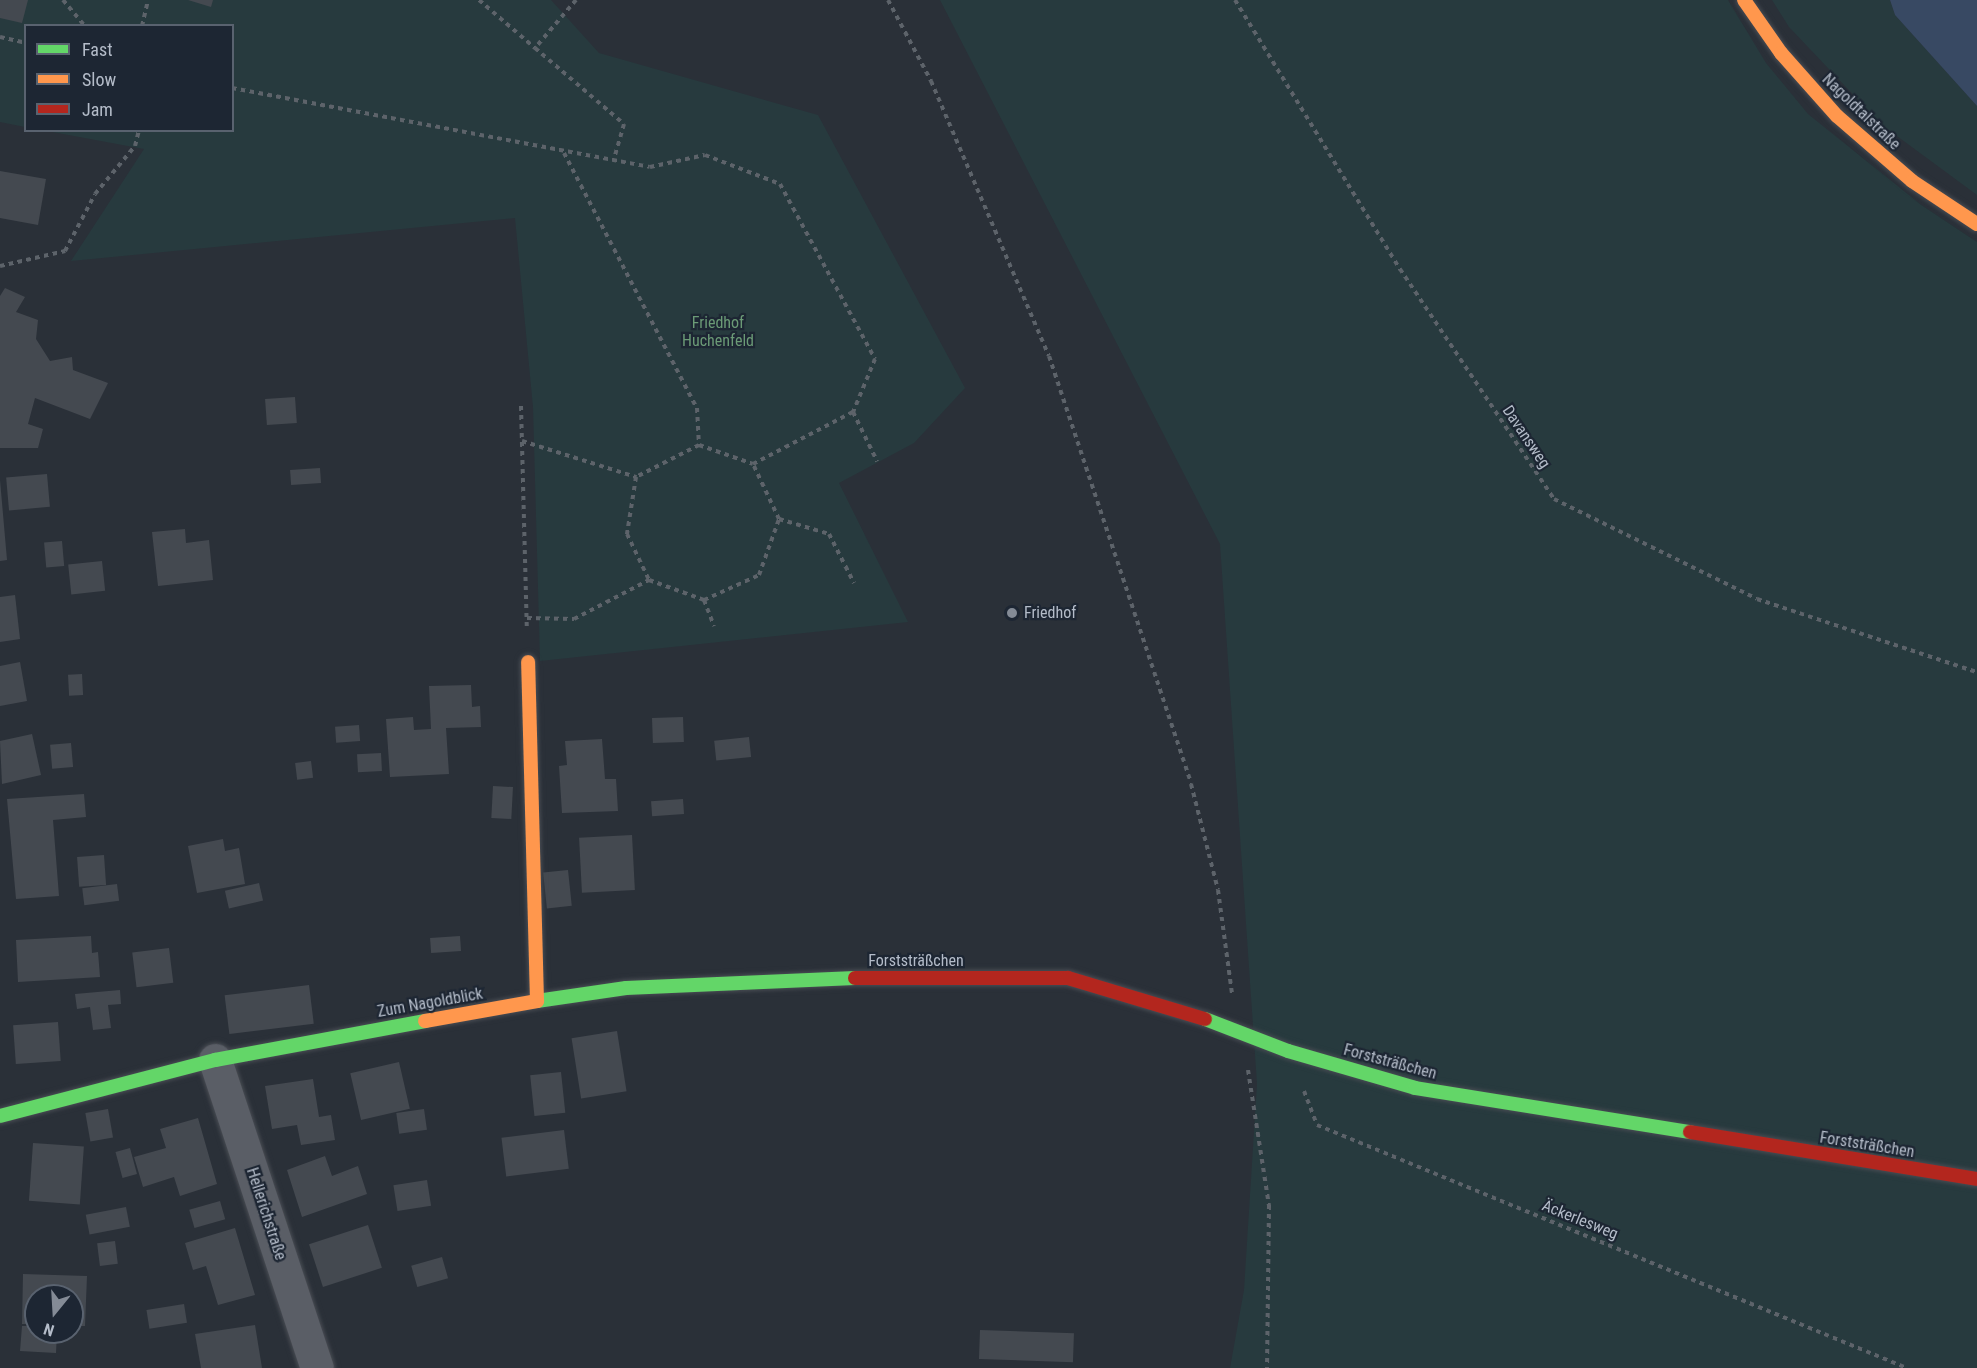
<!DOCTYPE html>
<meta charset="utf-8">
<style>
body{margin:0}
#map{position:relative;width:1977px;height:1368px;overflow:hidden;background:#2a3038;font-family:"Roboto Condensed",sans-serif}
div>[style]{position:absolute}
.green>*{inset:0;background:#273a3e}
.water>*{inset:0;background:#384963}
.building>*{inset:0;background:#444950;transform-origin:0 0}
.path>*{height:4px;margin-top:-2px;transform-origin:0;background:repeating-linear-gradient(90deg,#5d636a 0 4.5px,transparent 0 9px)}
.roads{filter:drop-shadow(0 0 2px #484c53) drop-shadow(0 0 2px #484c53)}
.street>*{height:33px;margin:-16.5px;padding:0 16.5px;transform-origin:16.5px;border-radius:16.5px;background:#5a5e66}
.fast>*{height:14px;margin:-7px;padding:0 7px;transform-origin:7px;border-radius:7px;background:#63d668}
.slow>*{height:14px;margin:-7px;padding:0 7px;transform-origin:7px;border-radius:7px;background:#ff974d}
.jam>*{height:14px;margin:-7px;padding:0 7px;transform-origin:7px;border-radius:7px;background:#b3261e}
.dots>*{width:16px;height:16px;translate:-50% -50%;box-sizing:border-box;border:3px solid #1d2633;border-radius:50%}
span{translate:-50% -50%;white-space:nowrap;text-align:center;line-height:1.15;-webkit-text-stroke:4.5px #1d2633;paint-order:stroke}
.street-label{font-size:16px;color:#b4bcc9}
.park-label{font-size:16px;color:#6b9a76}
.poi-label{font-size:16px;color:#b4bcc9}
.left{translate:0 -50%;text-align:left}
.legend{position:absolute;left:24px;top:24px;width:210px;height:108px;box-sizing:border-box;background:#1d2633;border:2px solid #59626f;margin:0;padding:8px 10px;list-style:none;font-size:18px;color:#b4bcc9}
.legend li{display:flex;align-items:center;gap:12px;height:30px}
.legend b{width:30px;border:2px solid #59626f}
.north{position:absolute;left:24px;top:1284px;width:60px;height:60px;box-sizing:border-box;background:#1d2633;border:2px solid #59626f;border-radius:50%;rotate:198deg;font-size:16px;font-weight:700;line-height:24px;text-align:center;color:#b4bcc9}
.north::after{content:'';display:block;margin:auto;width:21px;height:27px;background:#848b96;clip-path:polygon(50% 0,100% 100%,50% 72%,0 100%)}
</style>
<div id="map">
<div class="green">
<i style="clip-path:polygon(0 0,551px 0,599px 53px,818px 115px,965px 388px,914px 443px,839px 483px,908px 622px,540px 661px,533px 407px,515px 218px,71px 261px,144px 149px,47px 131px,232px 130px,232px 26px,26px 26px,25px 127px,0 122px)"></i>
<i style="clip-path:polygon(940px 0,1728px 0,1766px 63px,1808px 114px,1920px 204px,1977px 242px,1977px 1368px,1230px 1368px,1244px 1290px,1257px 1084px,1220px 544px)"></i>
<i style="clip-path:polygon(1772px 0,1890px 0,1895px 15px,1977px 106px,1977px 195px,1882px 125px,1789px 27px)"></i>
</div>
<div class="water">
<i style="clip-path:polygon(1890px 0,1977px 0,1977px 106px,1895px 15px)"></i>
</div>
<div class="building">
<i style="clip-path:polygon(0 0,28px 0,22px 23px,0 18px)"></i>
<i style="clip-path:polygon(188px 0,213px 0,211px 7px)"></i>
<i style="clip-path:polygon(0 171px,46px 179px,38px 225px,0 218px)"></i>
<i style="clip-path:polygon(5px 288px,25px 297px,16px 312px,38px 320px,36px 339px,50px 361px,72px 357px,73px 370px,108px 383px,90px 419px,35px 398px,28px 424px,43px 429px,38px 448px,0 448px,0 296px)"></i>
<i style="left:295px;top:397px;width:26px;height:30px;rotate:86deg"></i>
<i style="left:320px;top:468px;width:15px;height:30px;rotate:86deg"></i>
<i style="left:47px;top:474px;width:33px;height:41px;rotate:85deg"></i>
<i style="clip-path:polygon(0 480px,7px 560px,0 561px)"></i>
<i style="clip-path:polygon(185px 529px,186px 543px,209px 540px,213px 580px,158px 586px,152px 532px)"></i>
<i style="left:62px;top:541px;width:25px;height:18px;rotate:85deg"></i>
<i style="left:102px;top:561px;width:30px;height:34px;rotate:84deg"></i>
<i style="clip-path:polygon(15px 595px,20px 639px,0 642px,0 597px)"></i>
<i style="clip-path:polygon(20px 662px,27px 701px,0 706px,0 666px)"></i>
<i style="left:82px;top:674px;width:21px;height:14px;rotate:87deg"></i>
<i style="clip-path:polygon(471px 685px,472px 707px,480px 706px,481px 727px,446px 728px,449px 774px,390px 777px,386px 719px,413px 717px,414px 730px,431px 729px,429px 686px)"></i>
<i style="left:683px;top:717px;width:25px;height:31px;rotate:88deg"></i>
<i style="left:359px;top:725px;width:16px;height:24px;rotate:86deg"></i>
<i style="clip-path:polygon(32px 734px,41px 775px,2px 784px,0 741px)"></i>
<i style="left:749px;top:737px;width:20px;height:35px;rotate:84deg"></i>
<i style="clip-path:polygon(602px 739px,605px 779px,616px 779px,618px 811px,562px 813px,559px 766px,567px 765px,565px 741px)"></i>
<i style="left:71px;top:743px;width:24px;height:21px;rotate:85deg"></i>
<i style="left:381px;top:753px;width:18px;height:24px;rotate:87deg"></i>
<i style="left:311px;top:761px;width:17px;height:16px;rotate:83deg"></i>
<i style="left:493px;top:786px;width:20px;height:32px;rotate:3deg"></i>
<i style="clip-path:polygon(84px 794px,86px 817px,53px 820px,59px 896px,16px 899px,7px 799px)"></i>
<i style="left:683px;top:799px;width:15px;height:32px;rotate:86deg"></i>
<i style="left:632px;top:835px;width:55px;height:53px;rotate:87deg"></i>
<i style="clip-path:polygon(223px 839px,225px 851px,239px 848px,245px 884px,197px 893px,188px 846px)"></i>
<i style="left:104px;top:855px;width:30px;height:27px;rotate:86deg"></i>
<i style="left:568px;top:870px;width:36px;height:25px;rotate:84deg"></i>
<i style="left:259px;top:883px;width:18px;height:35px;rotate:77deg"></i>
<i style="left:117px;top:884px;width:17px;height:35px;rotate:83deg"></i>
<i style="clip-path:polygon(91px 936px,92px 953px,98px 952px,100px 977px,18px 982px,16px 940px)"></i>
<i style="left:460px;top:936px;width:15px;height:30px;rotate:86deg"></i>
<i style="left:169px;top:948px;width:35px;height:37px;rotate:83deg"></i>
<i style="left:309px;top:985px;width:39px;height:85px;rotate:83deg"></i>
<i style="clip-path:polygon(120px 990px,121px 1004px,108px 1005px,111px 1028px,93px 1030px,90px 1007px,77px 1009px,75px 994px)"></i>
<i style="left:58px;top:1022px;width:39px;height:45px;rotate:86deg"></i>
<i style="left:617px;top:1031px;width:61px;height:46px;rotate:81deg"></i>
<i style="left:399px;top:1062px;width:48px;height:50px;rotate:77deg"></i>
<i style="left:561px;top:1072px;width:41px;height:31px;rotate:84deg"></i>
<i style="clip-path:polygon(313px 1079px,319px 1117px,331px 1115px,335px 1140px,301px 1145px,297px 1125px,272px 1129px,265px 1086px)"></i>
<i style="left:108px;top:1109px;width:29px;height:23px;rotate:80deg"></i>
<i style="left:424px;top:1109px;width:21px;height:28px;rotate:82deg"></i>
<i style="clip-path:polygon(198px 1118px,217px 1184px,180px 1196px,174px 1177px,143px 1187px,134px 1157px,166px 1148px,160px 1129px)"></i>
<i style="left:564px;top:1130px;width:39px;height:63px;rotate:83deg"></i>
<i style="left:33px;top:1143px;width:51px;height:58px;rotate:4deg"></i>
<i style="left:130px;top:1148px;width:27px;height:15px;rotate:75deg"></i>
<i style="clip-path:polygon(325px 1156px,332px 1176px,358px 1166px,367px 1194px,302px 1217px,287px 1170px)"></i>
<i style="left:427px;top:1180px;width:26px;height:34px;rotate:81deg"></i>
<i style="left:220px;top:1201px;width:19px;height:32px;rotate:74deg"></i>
<i style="left:126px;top:1207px;width:20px;height:41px;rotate:79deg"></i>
<i style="left:368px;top:1225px;width:45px;height:62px;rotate:72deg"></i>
<i style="clip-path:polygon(235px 1228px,255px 1295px,218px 1305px,206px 1266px,193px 1270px,185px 1243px)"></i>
<i style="left:115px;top:1241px;width:23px;height:18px;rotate:83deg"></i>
<i style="left:442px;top:1257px;width:22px;height:32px;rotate:74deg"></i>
<i style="clip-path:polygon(23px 1274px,87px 1276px,85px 1326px,72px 1326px,72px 1296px,36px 1296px,36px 1324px,22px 1324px)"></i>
<i style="left:184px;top:1304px;width:19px;height:38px;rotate:81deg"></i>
<i style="clip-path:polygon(255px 1325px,262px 1368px,201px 1368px,195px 1334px)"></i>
<i style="clip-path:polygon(22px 1326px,36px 1326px,36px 1332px,57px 1332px,56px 1353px,20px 1351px)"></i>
<i style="left:980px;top:1330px;width:94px;height:29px;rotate:2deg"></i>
</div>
<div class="path">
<i style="left:63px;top:0;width:34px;rotate:50deg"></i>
<i style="left:479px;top:0;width:74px;rotate:40.6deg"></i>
<i style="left:576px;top:0;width:63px;rotate:130.5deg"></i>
<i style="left:535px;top:48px;width:117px;rotate:40.5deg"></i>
<i style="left:624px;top:124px;width:37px;rotate:106deg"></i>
<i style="left:888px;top:0;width:92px;rotate:62deg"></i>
<i style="left:931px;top:81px;width:299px;rotate:66.8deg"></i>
<i style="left:1049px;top:356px;width:451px;rotate:71.6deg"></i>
<i style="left:1191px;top:784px;width:109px;rotate:75.7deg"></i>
<i style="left:1218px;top:890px;width:104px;rotate:82.3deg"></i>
<i style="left:1235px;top:0;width:316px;rotate:58.5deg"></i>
<i style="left:1400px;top:269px;width:277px;rotate:56.2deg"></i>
<i style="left:1554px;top:499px;width:226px;rotate:26.2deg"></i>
<i style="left:1757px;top:599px;width:232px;rotate:18.4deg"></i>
<i style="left:142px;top:26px;width:27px;rotate:-77deg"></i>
<i style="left:0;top:37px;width:27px;rotate:13deg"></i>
<i style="left:232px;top:88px;width:425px;rotate:10.7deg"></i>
<i style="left:650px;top:167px;width:56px;rotate:-12.3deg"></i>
<i style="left:705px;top:155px;width:80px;rotate:21.1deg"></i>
<i style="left:780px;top:184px;width:199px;rotate:61.5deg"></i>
<i style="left:875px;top:359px;width:57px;rotate:112.5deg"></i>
<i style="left:564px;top:153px;width:288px;rotate:62.5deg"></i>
<i style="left:697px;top:408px;width:37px;rotate:87deg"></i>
<i style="left:699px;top:445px;width:71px;rotate:153.1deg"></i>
<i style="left:636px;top:477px;width:58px;rotate:99deg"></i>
<i style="left:627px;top:534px;width:51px;rotate:64.4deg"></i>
<i style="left:649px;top:580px;width:59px;rotate:20deg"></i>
<i style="left:704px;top:600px;width:60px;rotate:-24.4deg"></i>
<i style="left:759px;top:575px;width:59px;rotate:-70.3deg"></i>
<i style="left:779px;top:519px;width:61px;rotate:-115.3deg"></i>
<i style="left:753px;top:464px;width:113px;rotate:-27.5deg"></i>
<i style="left:853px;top:412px;width:55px;rotate:63.9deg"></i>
<i style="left:0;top:266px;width:67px;rotate:-13deg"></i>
<i style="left:65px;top:251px;width:64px;rotate:-62.2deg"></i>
<i style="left:95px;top:194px;width:62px;rotate:-50.2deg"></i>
<i style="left:135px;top:146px;width:16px;rotate:-76deg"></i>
<i style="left:521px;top:406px;width:224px;rotate:88.5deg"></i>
<i style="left:522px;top:441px;width:120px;rotate:17.5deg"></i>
<i style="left:699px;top:445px;width:57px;rotate:19.4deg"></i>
<i style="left:779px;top:519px;width:52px;rotate:16.7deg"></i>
<i style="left:829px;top:534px;width:55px;rotate:63deg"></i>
<i style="left:704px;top:600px;width:28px;rotate:69deg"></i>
<i style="left:527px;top:618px;width:47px;rotate:1.2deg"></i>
<i style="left:574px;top:619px;width:85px;rotate:-27.5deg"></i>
<i style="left:1248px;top:1070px;width:137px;rotate:81.2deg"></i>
<i style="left:1269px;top:1205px;width:163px;rotate:90.7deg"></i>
<i style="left:1304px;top:1091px;width:36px;rotate:69deg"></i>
<i style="left:1317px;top:1125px;width:638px;rotate:22.39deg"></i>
</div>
<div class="roads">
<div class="street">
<i style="left:215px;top:1060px;width:324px;rotate:71.7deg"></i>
</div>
<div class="fast">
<i style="left:537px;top:1001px;width:90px;rotate:-8.3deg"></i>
<i style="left:626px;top:988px;width:229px;rotate:-2.5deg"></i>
<i style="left:1205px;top:1019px;width:89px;rotate:21.1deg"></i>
<i style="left:1288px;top:1051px;width:132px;rotate:16.2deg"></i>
<i style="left:1415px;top:1088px;width:278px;rotate:9.1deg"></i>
<i style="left:0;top:1116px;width:222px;rotate:-14.6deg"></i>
<i style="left:215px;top:1060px;width:214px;rotate:-10.5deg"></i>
</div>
<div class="slow">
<i style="left:1744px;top:0;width:65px;rotate:55.1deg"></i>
<i style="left:1781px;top:53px;width:84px;rotate:48.4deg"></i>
<i style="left:1837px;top:116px;width:99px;rotate:40.9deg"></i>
<i style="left:1912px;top:181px;width:78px;rotate:33.5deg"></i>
<i style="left:425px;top:1021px;width:114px;rotate:-10.1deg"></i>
<i style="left:537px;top:1001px;width:339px;rotate:-91.5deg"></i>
</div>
<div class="jam">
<i style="left:855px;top:978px;width:213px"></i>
<i style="left:1068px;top:978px;width:143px;rotate:16.7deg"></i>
<i style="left:1690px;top:1132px;width:291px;rotate:9.3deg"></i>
</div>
</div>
<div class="dots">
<i style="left:1012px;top:613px;background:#848b96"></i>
</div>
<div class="street-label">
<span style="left:1861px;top:112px;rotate:44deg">Nagoldtalstraße</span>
<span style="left:1526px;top:437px;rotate:56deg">Davansweg</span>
<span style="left:916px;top:961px">Forststräßchen</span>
<span style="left:430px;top:1003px;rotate:-10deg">Zum Nagoldblick</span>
<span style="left:1390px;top:1062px;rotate:15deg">Forststräßchen</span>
<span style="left:1867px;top:1145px;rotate:9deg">Forststräßchen</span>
<span style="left:266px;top:1214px;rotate:72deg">Hellerichstraße</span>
<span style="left:1580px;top:1220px;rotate:22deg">Äckerlesweg</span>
</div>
<div class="park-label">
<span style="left:718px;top:332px">Friedhof<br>Huchenfeld</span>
</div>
<div class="poi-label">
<span class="left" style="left:1024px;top:613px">Friedhof</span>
</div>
<ul class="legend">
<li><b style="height:8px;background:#63d668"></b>Fast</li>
<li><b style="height:8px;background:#ff974d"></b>Slow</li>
<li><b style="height:8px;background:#b3261e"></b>Jam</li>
</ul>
<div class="north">N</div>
</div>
